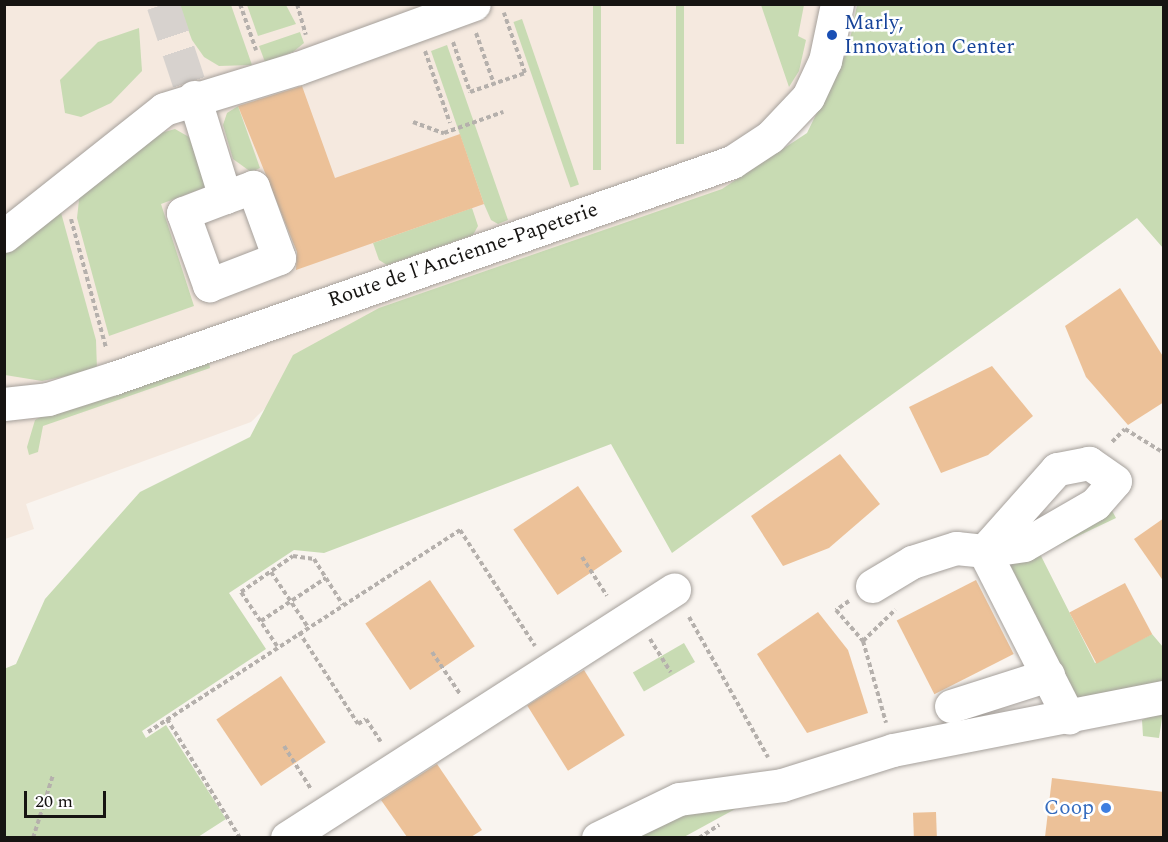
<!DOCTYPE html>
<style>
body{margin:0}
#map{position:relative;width:1168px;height:842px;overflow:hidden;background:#f9f4ef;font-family:Spectral,serif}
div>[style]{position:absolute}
.built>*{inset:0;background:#f5e9df}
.green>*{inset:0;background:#c8dbb3;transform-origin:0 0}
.building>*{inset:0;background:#ecc198;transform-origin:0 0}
.minor-tunnel>*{height:33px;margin-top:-16.5px;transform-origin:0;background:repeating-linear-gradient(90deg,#d7d2ce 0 33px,transparent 0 49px)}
.path>*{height:4px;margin-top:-2px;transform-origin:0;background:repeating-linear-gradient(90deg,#b5b0ac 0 4.5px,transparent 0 7.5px)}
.roads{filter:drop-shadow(0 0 2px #a5a09b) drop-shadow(0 0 2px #a5a09b)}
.minor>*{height:33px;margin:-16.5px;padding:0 16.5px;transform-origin:16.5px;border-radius:16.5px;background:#fff}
.dots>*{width:16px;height:16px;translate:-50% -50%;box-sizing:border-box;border:3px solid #fff;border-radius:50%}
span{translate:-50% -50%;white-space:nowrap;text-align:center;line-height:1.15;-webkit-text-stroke:5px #fff;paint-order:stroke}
.transit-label{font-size:21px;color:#164399}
.left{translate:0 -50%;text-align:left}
.street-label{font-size:21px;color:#161412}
.shop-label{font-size:21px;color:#366cbe}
.right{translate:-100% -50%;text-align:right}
.frame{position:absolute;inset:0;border:6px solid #161412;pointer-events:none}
.scale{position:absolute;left:24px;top:791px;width:82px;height:27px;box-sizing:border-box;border:3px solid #161412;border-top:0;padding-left:8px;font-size:18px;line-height:21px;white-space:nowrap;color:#161412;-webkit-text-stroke:4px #fff;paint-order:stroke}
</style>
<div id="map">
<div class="built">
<i style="clip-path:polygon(4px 5px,842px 5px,849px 87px,725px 195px,353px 323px,251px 422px,26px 504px,34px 529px,5px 539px)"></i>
</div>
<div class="green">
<i style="clip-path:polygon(179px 5px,231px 5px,252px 65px,219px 66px,204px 57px,192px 40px)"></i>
<i style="clip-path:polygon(247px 5px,286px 5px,296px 24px,258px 36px)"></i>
<i style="left:593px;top:5px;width:8px;height:165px"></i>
<i style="left:676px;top:5px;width:8px;height:139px"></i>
<i style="clip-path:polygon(761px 5px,804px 5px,798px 36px,806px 40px,799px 71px,789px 87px)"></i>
<i style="clip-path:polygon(857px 5px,1163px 5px,1163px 248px,1137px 218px,672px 553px,611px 444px,324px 553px,294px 550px,229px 593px,266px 649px,142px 731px,146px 738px,166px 725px,226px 819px,198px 837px,5px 837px,4px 669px,16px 664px,45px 599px,140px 492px,250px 437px,293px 355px,379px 308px,722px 189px,807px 133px,848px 49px)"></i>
<i style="left:522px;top:19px;width:175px;height:9px;rotate:71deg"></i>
<i style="clip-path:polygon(139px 28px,142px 71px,111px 103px,81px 117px,65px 113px,60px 80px,98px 42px)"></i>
<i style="clip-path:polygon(300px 32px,304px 43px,293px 52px,265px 62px,259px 46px)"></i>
<i style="clip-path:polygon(447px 45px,508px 220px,498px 224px,491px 220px,484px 204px,431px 51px)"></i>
<i style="clip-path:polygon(238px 106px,260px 168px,251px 172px,233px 159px,223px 125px,227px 113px)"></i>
<i style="clip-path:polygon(175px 129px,189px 137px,206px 187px,161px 204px,194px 306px,109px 336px,77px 218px,80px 191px,147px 137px)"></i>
<i style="clip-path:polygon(472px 208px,478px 226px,473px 235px,387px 265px,379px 260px,373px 243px)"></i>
<i style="clip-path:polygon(60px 209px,96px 340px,97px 370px,42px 381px,5px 375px,4px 254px)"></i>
<i style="clip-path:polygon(209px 362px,210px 368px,43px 426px,38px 452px,29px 455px,27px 447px,35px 420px,47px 413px)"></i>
<i style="clip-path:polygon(1110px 507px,1116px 518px,1040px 554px,1095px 663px,1152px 634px,1163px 647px,1163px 682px,1076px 698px,1004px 559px)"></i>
<i style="left:684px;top:643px;width:22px;height:59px;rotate:60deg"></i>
<i style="clip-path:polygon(1163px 712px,1159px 738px,1143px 736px,1142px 720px)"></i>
<i style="clip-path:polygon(748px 802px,684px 837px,622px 838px,668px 815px)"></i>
</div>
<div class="building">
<i style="clip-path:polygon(302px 86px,335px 178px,460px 134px,484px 204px,296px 270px,297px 252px,238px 106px)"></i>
<i style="clip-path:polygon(1120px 288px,1164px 358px,1164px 402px,1128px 425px,1086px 377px,1065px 326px)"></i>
<i style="clip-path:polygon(992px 366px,1033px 416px,988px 455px,941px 473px,909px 407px)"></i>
<i style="clip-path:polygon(840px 454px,880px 504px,829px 548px,783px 566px,751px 516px)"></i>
<i style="left:578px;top:486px;width:79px;height:78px;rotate:56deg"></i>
<i style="clip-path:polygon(1164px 518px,1164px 582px,1134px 539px)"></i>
<i style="left:430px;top:580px;width:80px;height:78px;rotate:56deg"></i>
<i style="left:976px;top:580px;width:83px;height:89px;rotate:63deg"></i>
<i style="left:1125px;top:583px;width:58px;height:63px;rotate:62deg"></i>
<i style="clip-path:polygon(818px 612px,848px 650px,868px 713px,807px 733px,757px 654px)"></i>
<i style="left:584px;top:670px;width:77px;height:67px;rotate:58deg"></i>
<i style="left:281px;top:676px;width:80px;height:78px;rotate:56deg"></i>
<i style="clip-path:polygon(437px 764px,482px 830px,471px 837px,407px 837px,381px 800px)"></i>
<i style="clip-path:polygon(1052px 778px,1164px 792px,1164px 837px,1045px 837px)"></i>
<i style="left:936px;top:812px;width:25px;height:23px;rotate:88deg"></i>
</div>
<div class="minor-tunnel">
<i style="left:163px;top:4px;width:98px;rotate:71.6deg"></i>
</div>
<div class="path">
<i style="left:240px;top:4px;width:49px;rotate:70.8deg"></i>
<i style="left:297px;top:4px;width:32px;rotate:74deg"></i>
<i style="left:476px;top:33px;width:54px;rotate:70.6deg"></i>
<i style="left:453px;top:42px;width:53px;rotate:71.2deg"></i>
<i style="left:470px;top:92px;width:58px;rotate:-19.1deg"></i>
<i style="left:525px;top:73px;width:64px;rotate:-109.3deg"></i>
<i style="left:425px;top:51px;width:76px;rotate:70.9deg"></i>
<i style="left:413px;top:122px;width:33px;rotate:20deg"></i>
<i style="left:444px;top:133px;width:63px;rotate:-19.6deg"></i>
<i style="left:71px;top:219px;width:134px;rotate:74.8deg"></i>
<i style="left:1112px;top:442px;width:18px;rotate:-45deg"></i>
<i style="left:1125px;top:429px;width:46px;rotate:31.6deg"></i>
<i style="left:582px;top:557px;width:46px;rotate:57.3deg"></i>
<i style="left:271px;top:572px;width:66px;rotate:56.1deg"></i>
<i style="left:849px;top:601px;width:16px;rotate:145deg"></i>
<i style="left:836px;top:610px;width:41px;rotate:48.9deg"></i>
<i style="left:863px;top:641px;width:85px;rotate:74.3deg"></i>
<i style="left:689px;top:617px;width:161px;rotate:60.6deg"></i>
<i style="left:261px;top:621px;width:78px;rotate:-33.5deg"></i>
<i style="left:299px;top:632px;width:109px;rotate:57.3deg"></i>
<i style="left:358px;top:724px;width:9px;rotate:-32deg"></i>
<i style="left:366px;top:719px;width:27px;rotate:57deg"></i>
<i style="left:650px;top:639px;width:39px;rotate:58deg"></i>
<i style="left:863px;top:641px;width:45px;rotate:-44.1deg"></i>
<i style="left:277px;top:646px;width:65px;rotate:-123.7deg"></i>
<i style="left:241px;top:592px;width:63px;rotate:-34.7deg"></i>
<i style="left:293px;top:556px;width:21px;rotate:8deg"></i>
<i style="left:314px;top:559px;width:54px;rotate:57.8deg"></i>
<i style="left:432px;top:652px;width:50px;rotate:56.3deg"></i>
<i style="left:167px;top:719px;width:140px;rotate:58.5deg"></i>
<i style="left:148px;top:732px;width:372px;rotate:-32.9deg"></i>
<i style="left:460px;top:530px;width:138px;rotate:57.1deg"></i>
<i style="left:284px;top:746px;width:51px;rotate:57.9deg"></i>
<i style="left:33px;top:838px;width:66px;rotate:-72.4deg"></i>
<i style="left:699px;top:838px;width:24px;rotate:-33deg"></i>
</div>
<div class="roads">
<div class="minor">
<i style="left:194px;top:97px;width:105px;rotate:72.8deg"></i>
<i style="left:225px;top:197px;width:45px;rotate:159.1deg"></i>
<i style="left:183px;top:213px;width:77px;rotate:70.1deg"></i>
<i style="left:209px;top:285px;width:75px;rotate:-21.1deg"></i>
<i style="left:279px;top:258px;width:76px;rotate:-110.1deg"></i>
<i style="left:253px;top:187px;width:30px;rotate:160deg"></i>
<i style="left:4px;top:236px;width:204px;rotate:-38.4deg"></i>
<i style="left:164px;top:109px;width:140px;rotate:-17deg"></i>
<i style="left:298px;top:68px;width:187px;rotate:-20deg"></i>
<i style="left:4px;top:404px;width:44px;rotate:-6.5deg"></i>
<i style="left:48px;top:399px;width:69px;rotate:-17.7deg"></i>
<i style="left:114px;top:378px;width:655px;rotate:-19.27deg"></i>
<i style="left:732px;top:162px;width:45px;rotate:-33.3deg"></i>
<i style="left:770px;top:137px;width:55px;rotate:-46.5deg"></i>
<i style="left:808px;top:97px;width:40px;rotate:-65deg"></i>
<i style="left:825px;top:61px;width:58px;rotate:-78.1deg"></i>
<i style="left:984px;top:551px;width:187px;rotate:63deg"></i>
<i style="left:872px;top:586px;width:47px;rotate:-31deg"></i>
<i style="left:912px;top:562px;width:46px;rotate:-17.7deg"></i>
<i style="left:956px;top:548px;width:28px;rotate:6deg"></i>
<i style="left:984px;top:551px;width:40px;rotate:-8.5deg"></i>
<i style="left:1024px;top:545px;width:82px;rotate:-30deg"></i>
<i style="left:1095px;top:504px;width:30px;rotate:-49deg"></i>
<i style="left:1115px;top:481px;width:32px;rotate:-145deg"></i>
<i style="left:1089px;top:463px;width:33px;rotate:169deg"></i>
<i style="left:1057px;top:469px;width:110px;rotate:131.7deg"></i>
<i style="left:951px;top:706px;width:102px;rotate:-17.7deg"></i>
<i style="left:287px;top:838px;width:460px;rotate:-32.7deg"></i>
<i style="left:598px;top:838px;width:90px;rotate:-25.7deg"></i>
<i style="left:679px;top:799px;width:104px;rotate:-7.7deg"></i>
<i style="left:782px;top:785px;width:116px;rotate:-17.5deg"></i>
<i style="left:893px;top:750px;width:276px;rotate:-11.1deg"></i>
</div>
</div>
<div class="dots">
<i style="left:832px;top:35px;background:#1a4fb4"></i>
<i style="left:1106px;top:808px;background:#3f7fe0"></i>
</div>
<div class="transit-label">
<span class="left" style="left:844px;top:35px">Marly,<br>Innovation Center</span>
</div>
<div class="street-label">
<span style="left:463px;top:255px;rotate:-19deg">Route de l'Ancienne-Papeterie</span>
</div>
<div class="shop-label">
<span class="right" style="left:1094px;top:808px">Coop</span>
</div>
<div class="frame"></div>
<div class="scale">20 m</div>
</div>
